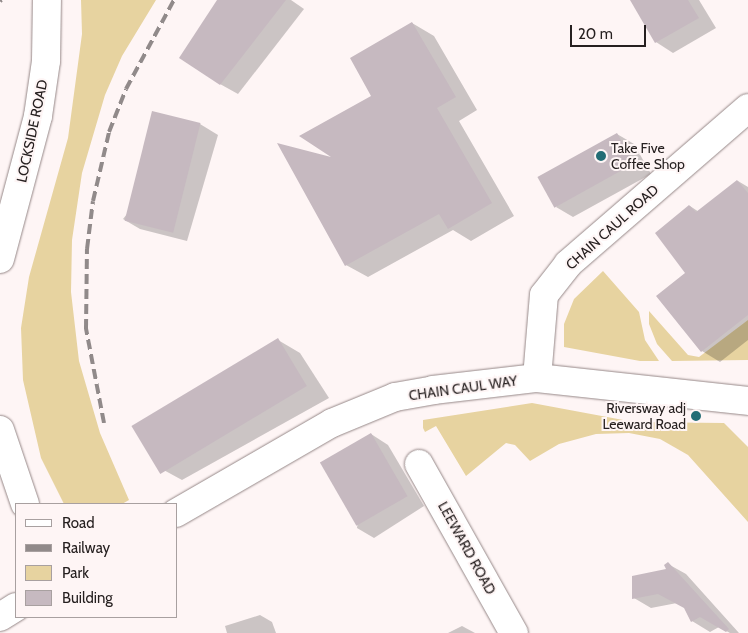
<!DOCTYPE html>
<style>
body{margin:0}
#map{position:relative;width:748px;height:633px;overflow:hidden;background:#fef5f5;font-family:Cabin,sans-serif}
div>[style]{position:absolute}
.green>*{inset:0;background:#e7d3a0}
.shadow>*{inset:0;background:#0003}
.building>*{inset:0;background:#c6b9c0;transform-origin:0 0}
.roads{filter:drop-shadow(0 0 1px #968888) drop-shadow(0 0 1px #968888)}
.minor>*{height:28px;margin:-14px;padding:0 14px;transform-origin:14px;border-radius:14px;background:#fff}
.rail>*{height:4px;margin-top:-2px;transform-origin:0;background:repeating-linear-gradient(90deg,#918a8a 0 10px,transparent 0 15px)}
.dots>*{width:14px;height:14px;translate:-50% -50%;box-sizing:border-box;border:2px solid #fef5f5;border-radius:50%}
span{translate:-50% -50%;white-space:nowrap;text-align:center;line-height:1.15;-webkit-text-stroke:4px #fef5f5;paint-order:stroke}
.street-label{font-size:14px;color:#262020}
.poi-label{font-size:14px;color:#262020}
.left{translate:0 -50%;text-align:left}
.right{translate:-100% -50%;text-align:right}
.legend{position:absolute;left:15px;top:503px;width:162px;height:115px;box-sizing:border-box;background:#fef5f5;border:1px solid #a8a0a0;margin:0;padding:6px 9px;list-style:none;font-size:15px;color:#262020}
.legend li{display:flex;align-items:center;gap:10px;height:25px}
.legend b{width:25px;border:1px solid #a8a0a0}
.scale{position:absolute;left:570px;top:25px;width:76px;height:22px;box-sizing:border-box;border:2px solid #262020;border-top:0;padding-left:6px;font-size:15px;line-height:18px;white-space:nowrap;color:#262020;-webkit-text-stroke:4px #fef5f5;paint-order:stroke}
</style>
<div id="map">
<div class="green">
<i style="clip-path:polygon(81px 0,156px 0,122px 56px,105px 95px,82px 173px,72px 240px,71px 292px,79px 361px,100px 433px,129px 500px,122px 504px,64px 504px,41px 458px,23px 380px,21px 328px,29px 277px,68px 138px,82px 34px)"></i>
<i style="clip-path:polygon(603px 271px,639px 312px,645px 340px,659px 361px,640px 361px,564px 347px,564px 324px,574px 299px)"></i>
<i style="clip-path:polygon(649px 311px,688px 355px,699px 357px,748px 320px,748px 360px,672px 361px,657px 344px,649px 324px)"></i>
<i style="clip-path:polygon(532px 403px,634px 422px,724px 423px,748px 447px,748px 522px,688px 455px,660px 439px,629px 433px,596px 434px,559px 444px,530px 461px,515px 445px,506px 443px,466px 476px,436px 426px,425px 432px,423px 428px,423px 420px)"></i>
</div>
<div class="shadow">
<i style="clip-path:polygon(219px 0,291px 0,304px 9px,238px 94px,220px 84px)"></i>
<i style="clip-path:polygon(631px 0,699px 0,716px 28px,673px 53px,656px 42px)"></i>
<i style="clip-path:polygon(412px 23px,434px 36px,477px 110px,459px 121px,514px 216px,471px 241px,453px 230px,368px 277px,346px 265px,336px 160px)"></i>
<i style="clip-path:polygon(200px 124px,218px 135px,187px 241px,140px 229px,123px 219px)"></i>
<i style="clip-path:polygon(617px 134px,634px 144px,651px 174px,573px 217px,556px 207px)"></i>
<i style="clip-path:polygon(738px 181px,748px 187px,748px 340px,720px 362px,702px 351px,658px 296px,686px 273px,690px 206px,699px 212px)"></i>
<i style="clip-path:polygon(278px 340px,300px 353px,329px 398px,182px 480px,160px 468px)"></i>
<i style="clip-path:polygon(371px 434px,388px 445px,424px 506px,374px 538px,357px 528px)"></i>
<i style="clip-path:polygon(668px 564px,686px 574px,739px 633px,730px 633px,719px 627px,710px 632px,692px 621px,686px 608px,677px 603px,651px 608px,634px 598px,668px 570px)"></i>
<i style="clip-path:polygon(260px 615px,272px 622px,276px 633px,227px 633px,225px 626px)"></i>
<i style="clip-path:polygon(462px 626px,475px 633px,448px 633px)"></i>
</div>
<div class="building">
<i style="clip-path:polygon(217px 0,286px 0,220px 85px,179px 58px)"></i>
<i style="clip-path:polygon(630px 0,688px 0,699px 18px,655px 43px)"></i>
<i style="clip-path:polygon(412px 22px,456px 97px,437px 108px,492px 203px,448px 229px,439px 214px,345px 266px,277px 143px,331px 157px,299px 136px,371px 96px,350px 58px)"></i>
<i style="left:152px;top:111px;width:50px;height:113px;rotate:14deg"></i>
<i style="left:617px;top:133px;width:35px;height:91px;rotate:61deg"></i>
<i style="clip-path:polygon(737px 180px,748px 193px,748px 315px,701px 352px,656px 296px,685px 273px,655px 233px,689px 205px,696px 212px)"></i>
<i style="left:278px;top:338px;width:56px;height:171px;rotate:59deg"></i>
<i style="left:371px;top:433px;width:73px;height:59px;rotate:60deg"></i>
<i style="clip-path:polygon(668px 562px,729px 629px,726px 632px,700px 617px,691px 622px,684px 608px,658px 594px,632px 599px,632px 576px,666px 569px,664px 565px)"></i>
</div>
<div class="roads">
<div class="minor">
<i style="left:0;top:259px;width:148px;rotate:-75.1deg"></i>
<i style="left:38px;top:116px;width:56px;rotate:-81.7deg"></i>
<i style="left:46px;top:61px;width:61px;rotate:-89.1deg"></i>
<i style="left:537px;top:378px;width:83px;rotate:-85.2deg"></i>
<i style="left:544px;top:295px;width:39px;rotate:-52deg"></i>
<i style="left:568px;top:264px;width:238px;rotate:-40.9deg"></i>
<i style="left:0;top:430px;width:78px;rotate:71.3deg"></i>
<i style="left:419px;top:464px;width:194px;rotate:60.7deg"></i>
<i style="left:176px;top:513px;width:180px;rotate:-30deg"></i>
<i style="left:332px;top:423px;width:68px;rotate:-22.4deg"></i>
<i style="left:395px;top:397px;width:39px;rotate:-10deg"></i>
<i style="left:433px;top:390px;width:105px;rotate:-6.6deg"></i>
<i style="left:537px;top:378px;width:212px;rotate:6.2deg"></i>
<i style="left:0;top:617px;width:19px;rotate:-32deg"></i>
</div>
</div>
<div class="rail">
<i style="left:0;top:1px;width:2px;rotate:-27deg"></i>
<i style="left:104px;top:423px;width:96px;rotate:-100.8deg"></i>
<i style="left:86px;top:329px;width:80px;rotate:-89.3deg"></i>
<i style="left:87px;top:249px;width:48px;rotate:-82.9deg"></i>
<i style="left:93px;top:201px;width:71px;rotate:-76.9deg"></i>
<i style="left:109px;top:132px;width:46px;rotate:-68.4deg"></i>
<i style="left:126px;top:89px;width:101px;rotate:-61.7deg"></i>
</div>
<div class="dots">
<i style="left:601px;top:156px;background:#236d75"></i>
<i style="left:696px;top:416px;background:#236d75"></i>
</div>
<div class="street-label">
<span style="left:32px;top:131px;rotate:-78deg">LOCKSIDE ROAD</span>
<span style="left:612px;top:227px;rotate:-42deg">CHAIN CAUL ROAD</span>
<span style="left:463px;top:388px;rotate:-8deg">CHAIN CAUL WAY</span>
<span style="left:467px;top:548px;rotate:61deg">LEEWARD ROAD</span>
</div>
<div class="poi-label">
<span class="left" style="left:611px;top:156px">Take Five<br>Coffee Shop</span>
<span class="right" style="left:686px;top:416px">Riversway adj<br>Leeward Road</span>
</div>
<ul class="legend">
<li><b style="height:6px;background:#fff"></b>Road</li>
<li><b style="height:6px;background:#918a8a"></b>Railway</li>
<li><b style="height:14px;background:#e7d3a0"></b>Park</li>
<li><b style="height:14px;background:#c6b9c0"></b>Building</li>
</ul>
<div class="scale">20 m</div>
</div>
